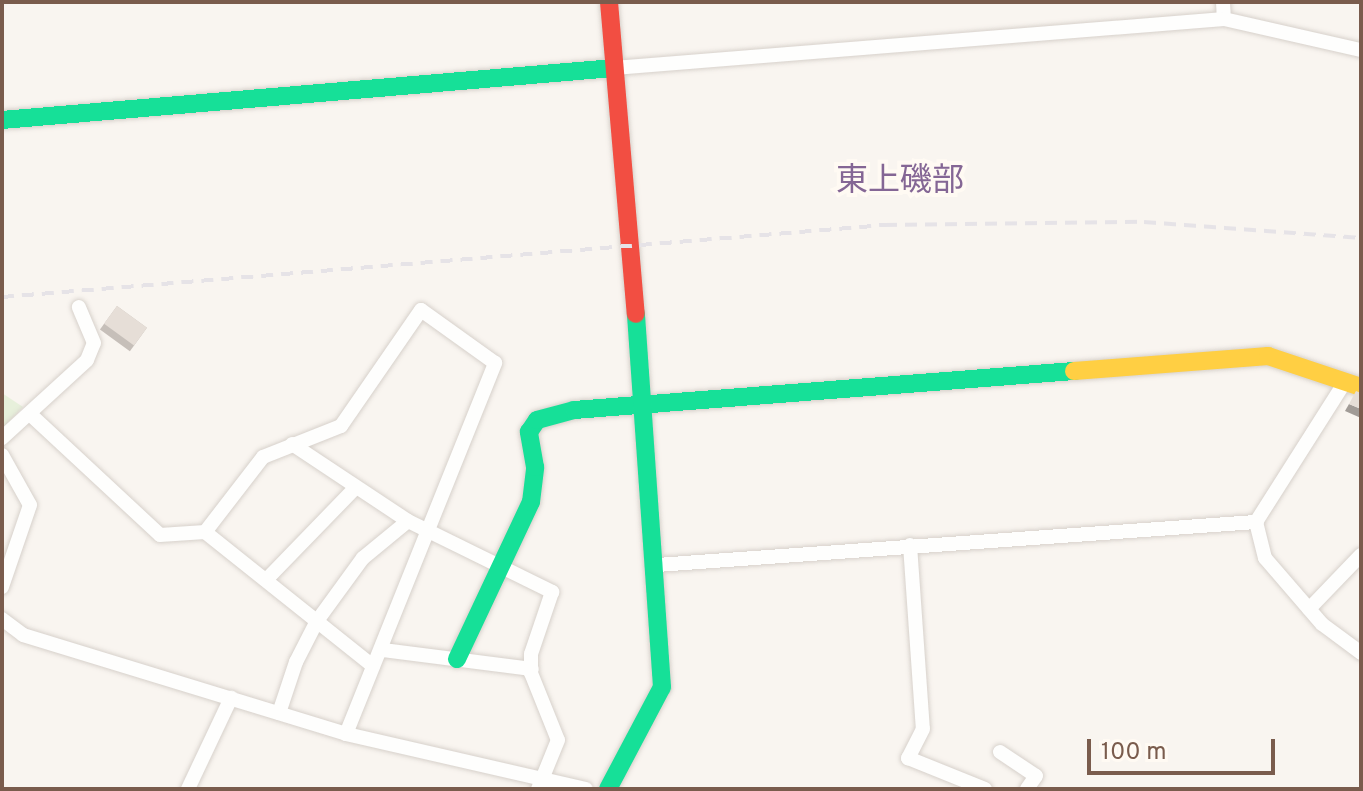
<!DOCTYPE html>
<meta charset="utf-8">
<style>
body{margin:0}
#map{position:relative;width:1363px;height:791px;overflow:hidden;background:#f9f5f0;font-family:Overpass,"Noto Sans JP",sans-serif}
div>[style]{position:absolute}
.green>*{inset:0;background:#e7f0db}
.roads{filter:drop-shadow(0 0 2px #d7d1cb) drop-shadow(0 0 2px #d7d1cb)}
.street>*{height:14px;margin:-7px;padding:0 7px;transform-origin:7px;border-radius:7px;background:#fefefd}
.fast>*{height:18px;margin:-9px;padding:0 9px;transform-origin:9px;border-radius:9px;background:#16e098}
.slow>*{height:18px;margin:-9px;padding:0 9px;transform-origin:9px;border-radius:9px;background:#ffcf43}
.jam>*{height:18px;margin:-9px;padding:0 9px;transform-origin:9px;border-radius:9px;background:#f24e42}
.rail>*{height:4px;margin-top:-2px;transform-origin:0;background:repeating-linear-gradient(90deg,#e6e3e7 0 12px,transparent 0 20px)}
.wall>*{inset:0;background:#c6bfb9;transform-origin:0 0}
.shaded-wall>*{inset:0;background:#a19b96}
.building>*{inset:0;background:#e6ded7;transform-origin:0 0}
span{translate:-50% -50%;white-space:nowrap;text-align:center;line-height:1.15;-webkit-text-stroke:8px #fffaf3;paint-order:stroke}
.quarter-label{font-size:32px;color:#846695}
.frame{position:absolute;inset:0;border:4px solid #7a5c4d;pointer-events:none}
.scale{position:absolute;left:1087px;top:739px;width:188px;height:36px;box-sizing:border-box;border:4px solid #7a5c4d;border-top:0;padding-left:10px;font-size:24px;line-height:28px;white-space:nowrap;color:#7a5c4d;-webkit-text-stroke:6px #fffaf3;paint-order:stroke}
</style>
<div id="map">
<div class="green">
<i style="clip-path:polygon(2px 393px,23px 407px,2px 429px)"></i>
</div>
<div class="roads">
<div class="street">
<i style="left:1223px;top:2px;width:17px;rotate:87deg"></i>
<i style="left:614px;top:68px;width:612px;rotate:-4.59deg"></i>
<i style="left:1224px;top:19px;width:140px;rotate:12.8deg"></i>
<i style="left:1343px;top:385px;width:162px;rotate:122.4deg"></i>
<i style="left:1256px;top:522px;width:37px;rotate:76deg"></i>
<i style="left:1265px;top:558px;width:87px;rotate:49.2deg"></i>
<i style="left:1322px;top:624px;width:49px;rotate:36.6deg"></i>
<i style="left:31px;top:415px;width:176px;rotate:42.9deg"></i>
<i style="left:160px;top:535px;width:45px;rotate:-3.8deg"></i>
<i style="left:2px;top:438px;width:115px;rotate:-42.5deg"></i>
<i style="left:87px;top:360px;width:18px;rotate:-68deg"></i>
<i style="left:94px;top:343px;width:39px;rotate:-113deg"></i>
<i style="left:292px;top:444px;width:139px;rotate:33.6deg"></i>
<i style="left:2px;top:455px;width:57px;rotate:60.8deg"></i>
<i style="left:30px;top:505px;width:87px;rotate:108.9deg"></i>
<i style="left:910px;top:545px;width:184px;rotate:86deg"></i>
<i style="left:923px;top:729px;width:33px;rotate:117deg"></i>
<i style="left:908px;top:758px;width:83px;rotate:21.9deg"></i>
<i style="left:657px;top:565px;width:601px;rotate:-4.11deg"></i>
<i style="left:266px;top:580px;width:129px;rotate:-45.9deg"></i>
<i style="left:1309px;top:609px;width:75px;rotate:-46.1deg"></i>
<i style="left:2px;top:619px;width:26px;rotate:37deg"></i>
<i style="left:23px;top:635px;width:338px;rotate:17deg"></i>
<i style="left:346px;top:734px;width:246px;rotate:12.9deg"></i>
<i style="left:383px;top:650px;width:150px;rotate:7.3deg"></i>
<i style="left:279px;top:713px;width:54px;rotate:-71.6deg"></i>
<i style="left:296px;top:662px;width:46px;rotate:-62.9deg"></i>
<i style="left:317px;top:621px;width:78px;rotate:-53.9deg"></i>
<i style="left:363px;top:558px;width:58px;rotate:-39.4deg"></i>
<i style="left:408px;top:521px;width:161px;rotate:26.2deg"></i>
<i style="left:552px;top:592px;width:65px;rotate:108.7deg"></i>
<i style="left:531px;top:654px;width:19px;rotate:90deg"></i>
<i style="left:531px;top:673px;width:72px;rotate:68.1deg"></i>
<i style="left:558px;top:740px;width:53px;rotate:112.2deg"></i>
<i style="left:346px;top:734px;width:400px;rotate:-68.1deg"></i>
<i style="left:495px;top:363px;width:91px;rotate:-144.4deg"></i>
<i style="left:421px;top:310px;width:141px;rotate:124.6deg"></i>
<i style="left:341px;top:426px;width:84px;rotate:158.3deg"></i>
<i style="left:263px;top:457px;width:95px;rotate:127.7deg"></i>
<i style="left:205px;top:532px;width:215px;rotate:38.6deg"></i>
<i style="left:1000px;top:752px;width:43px;rotate:33.7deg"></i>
<i style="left:1036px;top:776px;width:16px;rotate:125deg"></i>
<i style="left:188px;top:789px;width:101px;rotate:-64.7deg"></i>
</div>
<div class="fast">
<i style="left:2px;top:120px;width:614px;rotate:-4.86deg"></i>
<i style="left:457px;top:659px;width:174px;rotate:-64.8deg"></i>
<i style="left:531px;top:502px;width:35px;rotate:-83deg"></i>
<i style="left:535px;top:467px;width:36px;rotate:-100deg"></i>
<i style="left:529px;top:432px;width:14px;rotate:-56deg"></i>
<i style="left:537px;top:420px;width:38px;rotate:-15deg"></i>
<i style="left:574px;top:410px;width:502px;rotate:-4.46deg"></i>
<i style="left:608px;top:789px;width:115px;rotate:-62.1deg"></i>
<i style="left:662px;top:687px;width:374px;rotate:-94deg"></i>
</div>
<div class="slow">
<i style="left:1074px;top:371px;width:195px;rotate:-4.4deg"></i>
<i style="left:1268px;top:356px;width:98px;rotate:18.4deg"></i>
</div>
<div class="jam">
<i style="left:609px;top:2px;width:313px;rotate:85.1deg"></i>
</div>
</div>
<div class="rail">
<i style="left:2px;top:297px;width:886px;rotate:-4.66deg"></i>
<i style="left:885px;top:225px;width:259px;rotate:-0.7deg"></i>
<i style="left:1144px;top:222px;width:218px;rotate:4.2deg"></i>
</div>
<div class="wall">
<i style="left:117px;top:306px;width:37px;height:29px;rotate:36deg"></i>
</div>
<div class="shaded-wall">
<i style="clip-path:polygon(1349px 404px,1361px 409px,1361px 418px,1345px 411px)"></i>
</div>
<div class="building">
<i style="left:117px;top:306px;width:37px;height:22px;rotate:36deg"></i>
<i style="clip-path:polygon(1356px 391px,1361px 393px,1361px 409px,1349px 404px)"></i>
</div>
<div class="quarter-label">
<span style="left:900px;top:182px">東上磯部</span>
</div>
<div class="frame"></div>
<div class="scale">100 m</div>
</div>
